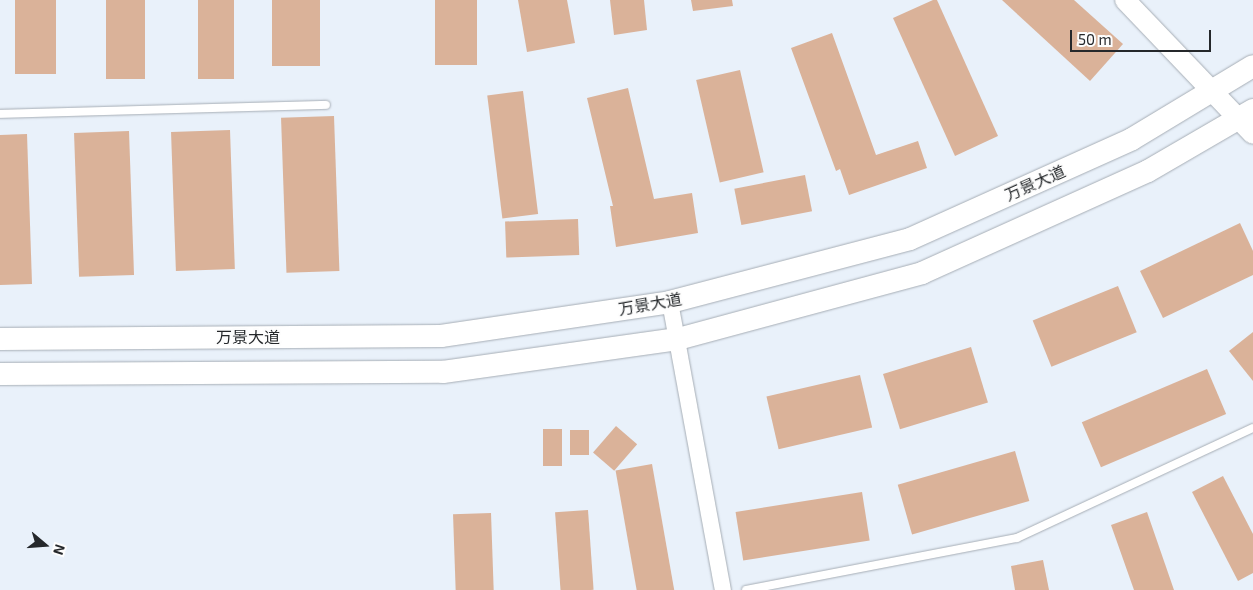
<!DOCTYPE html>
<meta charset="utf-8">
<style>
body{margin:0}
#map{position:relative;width:1253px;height:590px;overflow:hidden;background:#e9f1fa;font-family:"Exo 2","Noto Sans SC",sans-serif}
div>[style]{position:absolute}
.building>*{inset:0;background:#dab299;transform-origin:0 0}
.roads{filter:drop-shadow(0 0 1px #a6adb5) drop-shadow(0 0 1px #a6adb5)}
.service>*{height:8px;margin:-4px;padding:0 4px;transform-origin:4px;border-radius:4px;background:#fff}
.minor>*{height:16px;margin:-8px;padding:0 8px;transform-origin:8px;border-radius:8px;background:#fff}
.tertiary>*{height:20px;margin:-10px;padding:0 10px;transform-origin:10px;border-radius:10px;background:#fff}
.secondary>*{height:22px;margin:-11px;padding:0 11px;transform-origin:11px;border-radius:11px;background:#fff}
span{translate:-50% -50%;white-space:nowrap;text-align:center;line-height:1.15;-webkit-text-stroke:4px #fdfdfd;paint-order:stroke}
.street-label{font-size:16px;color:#25282b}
.north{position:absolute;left:20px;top:520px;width:50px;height:50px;-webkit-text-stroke:4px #fdfdfd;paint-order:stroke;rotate:108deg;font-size:14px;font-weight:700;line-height:20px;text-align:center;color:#25282b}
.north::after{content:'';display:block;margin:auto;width:18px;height:22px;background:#25282b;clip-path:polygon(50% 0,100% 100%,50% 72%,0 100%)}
.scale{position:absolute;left:1070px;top:30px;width:141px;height:22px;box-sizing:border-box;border:2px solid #25282b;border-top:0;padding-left:6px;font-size:15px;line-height:18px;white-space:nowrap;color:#25282b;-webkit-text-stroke:4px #fdfdfd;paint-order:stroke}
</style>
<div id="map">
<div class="building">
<i style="left:15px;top:0;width:41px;height:74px"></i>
<i style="left:106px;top:0;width:39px;height:79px"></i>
<i style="left:198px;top:0;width:36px;height:79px"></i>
<i style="left:272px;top:0;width:48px;height:66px"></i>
<i style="left:435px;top:0;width:42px;height:65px"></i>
<i style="clip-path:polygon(518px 0,567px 0,575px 43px,527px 52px)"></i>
<i style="clip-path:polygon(610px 0,644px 0,647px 30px,614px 35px)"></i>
<i style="clip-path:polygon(691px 0,732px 0,733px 6px,693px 11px)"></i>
<i style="clip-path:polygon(933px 0,937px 0,998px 136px,955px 156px,893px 18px)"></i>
<i style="clip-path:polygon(1002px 0,1074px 0,1123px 44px,1090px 81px)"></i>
<i style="clip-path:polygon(832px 33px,876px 155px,918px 141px,927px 168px,849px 195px,840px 169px,836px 171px,791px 48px)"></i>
<i style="left:740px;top:70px;width:105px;height:45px;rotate:77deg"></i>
<i style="clip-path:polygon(628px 88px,654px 199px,692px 193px,698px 233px,616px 247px,610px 206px,613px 206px,587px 98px)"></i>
<i style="left:523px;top:91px;width:124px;height:36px;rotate:83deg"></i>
<i style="left:334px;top:116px;width:155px;height:53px;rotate:88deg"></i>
<i style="left:230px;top:130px;width:139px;height:59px;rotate:88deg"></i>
<i style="left:129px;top:131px;width:144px;height:55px;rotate:88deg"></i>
<i style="clip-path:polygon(27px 134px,32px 284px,0 285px,0 135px)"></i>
<i style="left:805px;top:175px;width:37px;height:72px;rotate:79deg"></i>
<i style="left:578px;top:219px;width:36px;height:73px;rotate:88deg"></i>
<i style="clip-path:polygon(1240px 223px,1253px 251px,1253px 275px,1163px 318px,1140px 271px)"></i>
<i style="left:1118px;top:286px;width:50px;height:92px;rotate:68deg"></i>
<i style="clip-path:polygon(1253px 332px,1253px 381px,1229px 351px)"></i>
<i style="left:971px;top:347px;width:58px;height:92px;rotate:73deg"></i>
<i style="left:1207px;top:369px;width:49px;height:136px;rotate:67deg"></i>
<i style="left:860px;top:375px;width:54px;height:96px;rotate:77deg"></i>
<i style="left:616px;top:426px;width:28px;height:35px;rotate:41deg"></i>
<i style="left:543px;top:429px;width:19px;height:37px"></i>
<i style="left:570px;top:430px;width:19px;height:25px"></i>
<i style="left:1015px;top:451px;width:52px;height:122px;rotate:74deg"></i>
<i style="left:652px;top:464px;width:128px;height:37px;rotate:80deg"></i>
<i style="clip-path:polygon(1223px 476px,1253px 534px,1253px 573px,1238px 581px,1192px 492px)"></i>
<i style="left:862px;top:492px;width:49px;height:128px;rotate:81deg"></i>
<i style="left:588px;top:510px;width:80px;height:33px;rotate:86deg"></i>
<i style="clip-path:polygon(1147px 512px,1174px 590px,1134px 590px,1111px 525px)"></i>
<i style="left:491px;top:513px;width:77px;height:38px;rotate:88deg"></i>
<i style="clip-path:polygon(1043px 560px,1049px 590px,1015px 590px,1011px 566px)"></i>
</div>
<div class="roads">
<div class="service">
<i style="left:0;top:114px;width:326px;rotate:-1.6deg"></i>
<i style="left:746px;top:590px;width:276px;rotate:-10.9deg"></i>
<i style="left:1017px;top:538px;width:260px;rotate:-25deg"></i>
</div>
<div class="minor">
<i style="left:670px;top:302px;width:293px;rotate:79.6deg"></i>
</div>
<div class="tertiary">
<i style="left:1125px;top:0;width:185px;rotate:46.3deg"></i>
</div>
<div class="secondary">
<i style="left:0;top:339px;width:441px;rotate:-0.4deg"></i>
<i style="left:441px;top:336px;width:232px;rotate:-8.4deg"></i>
<i style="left:670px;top:302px;width:248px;rotate:-14.7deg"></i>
<i style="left:910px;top:239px;width:243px;rotate:-24.2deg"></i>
<i style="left:1132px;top:139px;width:141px;rotate:-31.1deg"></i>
<i style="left:0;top:374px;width:443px;rotate:-0.3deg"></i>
<i style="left:443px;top:372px;width:237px;rotate:-8deg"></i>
<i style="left:678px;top:339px;width:253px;rotate:-15.1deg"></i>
<i style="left:922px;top:273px;width:248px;rotate:-24.3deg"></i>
<i style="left:1148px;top:171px;width:121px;rotate:-30.2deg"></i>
</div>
</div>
<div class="street-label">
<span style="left:1035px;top:183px;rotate:-24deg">万景大道</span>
<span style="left:650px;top:304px;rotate:-10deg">万景大道</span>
<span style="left:248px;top:337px">万景大道</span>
</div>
<div class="north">N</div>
<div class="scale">50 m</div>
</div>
